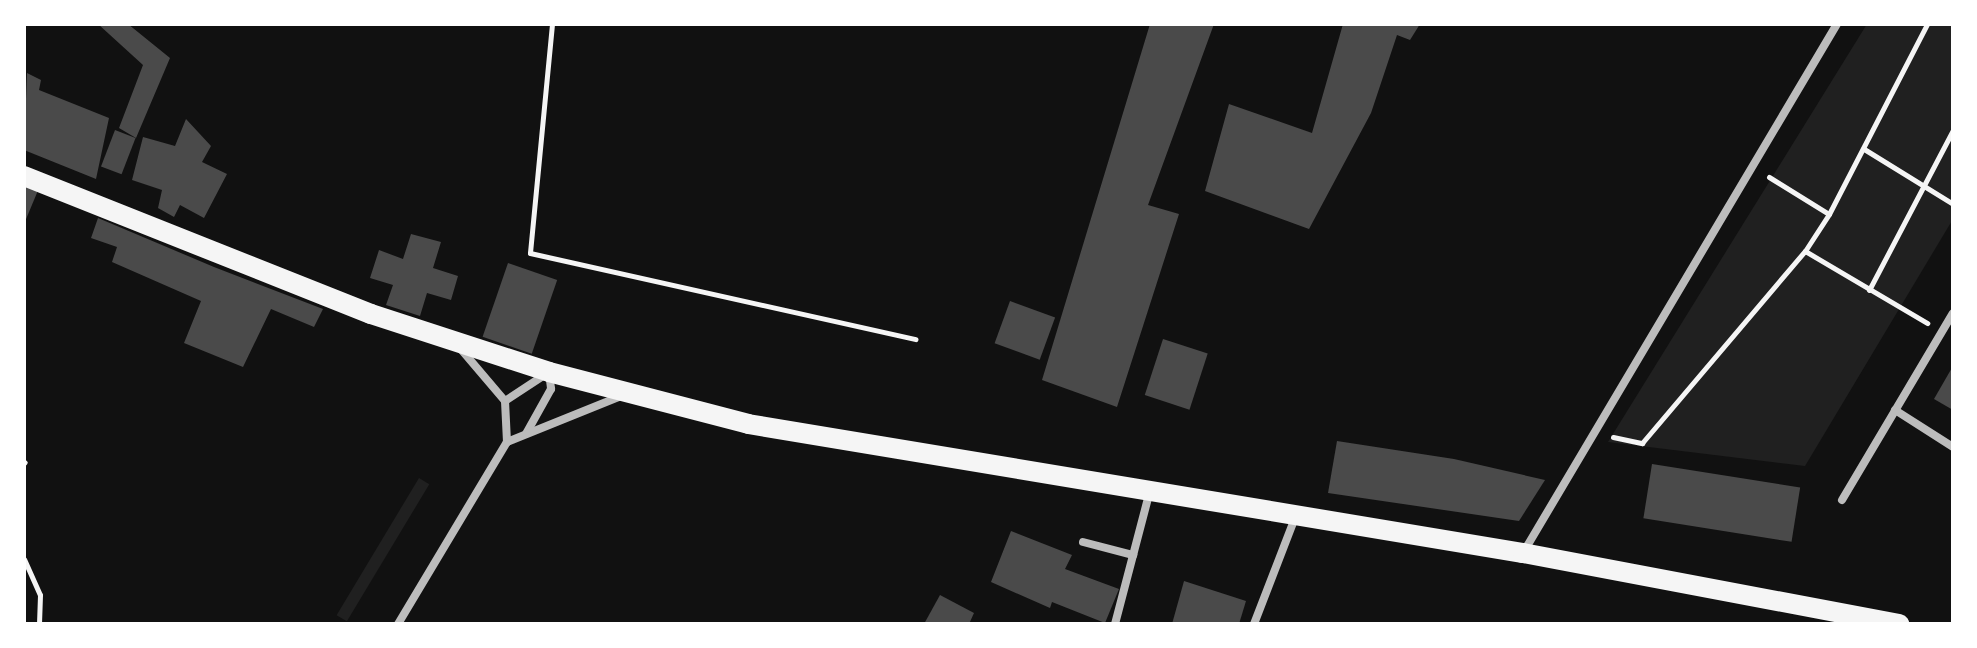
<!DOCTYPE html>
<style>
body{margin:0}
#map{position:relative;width:1977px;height:648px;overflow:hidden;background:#111;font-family:"Roboto Serif",serif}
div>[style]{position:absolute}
.green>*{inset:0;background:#202020;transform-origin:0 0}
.building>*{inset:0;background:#4a4a4a;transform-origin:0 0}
.path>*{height:5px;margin:-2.5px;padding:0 2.5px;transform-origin:2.5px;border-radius:2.5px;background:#f5f5f5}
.minor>*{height:8px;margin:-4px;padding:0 4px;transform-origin:4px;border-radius:4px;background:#bcbcbc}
.primary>*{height:20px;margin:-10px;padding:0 10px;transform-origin:10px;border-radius:10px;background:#f5f5f5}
span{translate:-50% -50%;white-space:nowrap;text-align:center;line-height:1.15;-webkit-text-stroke:8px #fff;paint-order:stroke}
.frame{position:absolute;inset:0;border:26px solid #fff;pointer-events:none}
</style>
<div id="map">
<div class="green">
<i style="clip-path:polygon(1867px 24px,1953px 24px,1953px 219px,1805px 466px,1608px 442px)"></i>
<i style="left:419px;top:478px;width:12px;height:160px;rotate:31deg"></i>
</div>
<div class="building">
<i style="clip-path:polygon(98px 24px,128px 24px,170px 58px,136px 138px,119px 128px,143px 65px)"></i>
<i style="clip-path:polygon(1150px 24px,1214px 24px,1148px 205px,1179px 214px,1117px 407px,1042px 380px)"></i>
<i style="clip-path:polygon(1343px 24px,1420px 24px,1410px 40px,1397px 35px,1371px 113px,1309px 229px,1205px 191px,1229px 104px,1312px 133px)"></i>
<i style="clip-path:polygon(27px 73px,41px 80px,39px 90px,109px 118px,96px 179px,24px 150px)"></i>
<i style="clip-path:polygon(186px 119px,211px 146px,202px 162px,227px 174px,204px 218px,180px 205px,174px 217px,158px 208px,162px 190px,132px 180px,143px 137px,175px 146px)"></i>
<i style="left:115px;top:130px;width:22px;height:39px;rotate:21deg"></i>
<i style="clip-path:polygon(24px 182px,39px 188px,24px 224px)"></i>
<i style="clip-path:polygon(98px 218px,214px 267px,323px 309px,314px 327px,271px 309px,243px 367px,184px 343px,201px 301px,112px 262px,117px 247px,91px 238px)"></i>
<i style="clip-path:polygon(411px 234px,441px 242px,433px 268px,458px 276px,451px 300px,427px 293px,420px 316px,386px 305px,393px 285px,370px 278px,379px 250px,403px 259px)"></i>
<i style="left:508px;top:263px;width:52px;height:78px;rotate:19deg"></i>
<i style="left:1010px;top:301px;width:48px;height:45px;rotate:20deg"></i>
<i style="left:1163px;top:339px;width:47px;height:59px;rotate:18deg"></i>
<i style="clip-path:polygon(1953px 366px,1953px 410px,1934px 399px)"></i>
<i style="clip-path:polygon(1337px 441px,1454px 459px,1545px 480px,1519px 521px,1328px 493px)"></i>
<i style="left:1652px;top:464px;width:150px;height:55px;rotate:9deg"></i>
<i style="clip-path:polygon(1011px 531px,1072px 555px,1065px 569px,1119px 589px,1105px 623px,1052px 602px,1050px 608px,991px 582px)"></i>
<i style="clip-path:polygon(1184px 581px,1246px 601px,1239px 624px,1172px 624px)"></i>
<i style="clip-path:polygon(940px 595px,974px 613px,969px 624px,924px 624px)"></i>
</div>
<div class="path">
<i style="left:552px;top:24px;width:230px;rotate:95.5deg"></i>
<i style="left:530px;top:253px;width:395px;rotate:12.6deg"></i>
<i style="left:1864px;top:149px;width:105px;rotate:31.7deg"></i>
<i style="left:1769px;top:177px;width:70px;rotate:31.7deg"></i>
<i style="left:1805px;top:251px;width:142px;rotate:30.5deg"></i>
<i style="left:1869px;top:290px;width:181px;rotate:-62.3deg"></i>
<i style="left:1613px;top:437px;width:30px;rotate:12deg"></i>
<i style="left:1642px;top:443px;width:252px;rotate:-49.7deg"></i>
<i style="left:1805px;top:251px;width:44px;rotate:-57deg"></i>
<i style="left:1829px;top:214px;width:214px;rotate:-62.7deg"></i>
<i style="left:24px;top:463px;width:1px;rotate:-45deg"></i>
<i style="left:24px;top:559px;width:39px;rotate:66deg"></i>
<i style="left:40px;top:595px;width:29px;rotate:92deg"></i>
</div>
<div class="minor">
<i style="left:505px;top:401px;width:53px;rotate:-33.4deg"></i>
<i style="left:549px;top:372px;width:17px;rotate:83deg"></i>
<i style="left:551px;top:389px;width:51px;rotate:119.1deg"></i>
<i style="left:1895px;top:410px;width:69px;rotate:32.5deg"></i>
<i style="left:507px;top:442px;width:123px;rotate:-22deg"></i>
<i style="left:1842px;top:500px;width:217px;rotate:-59.3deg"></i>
<i style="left:1083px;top:542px;width:52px;rotate:14.6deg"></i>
<i style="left:1523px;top:553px;width:615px;rotate:-59.31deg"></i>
<i style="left:398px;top:624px;width:212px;rotate:-59.1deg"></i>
<i style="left:507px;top:442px;width:41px;rotate:-92.8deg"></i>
<i style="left:505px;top:401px;width:71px;rotate:-130.4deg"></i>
<i style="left:1115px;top:624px;width:134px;rotate:-75.3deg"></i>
<i style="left:1254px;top:624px;width:114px;rotate:-68.9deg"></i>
</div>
<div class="primary">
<i style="left:24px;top:176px;width:373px;rotate:21.7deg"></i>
<i style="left:371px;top:314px;width:187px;rotate:18deg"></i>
<i style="left:549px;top:372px;width:206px;rotate:14.6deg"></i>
<i style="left:748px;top:424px;width:786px;rotate:9.45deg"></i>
<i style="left:1523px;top:553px;width:383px;rotate:10.7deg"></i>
</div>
<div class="frame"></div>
</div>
